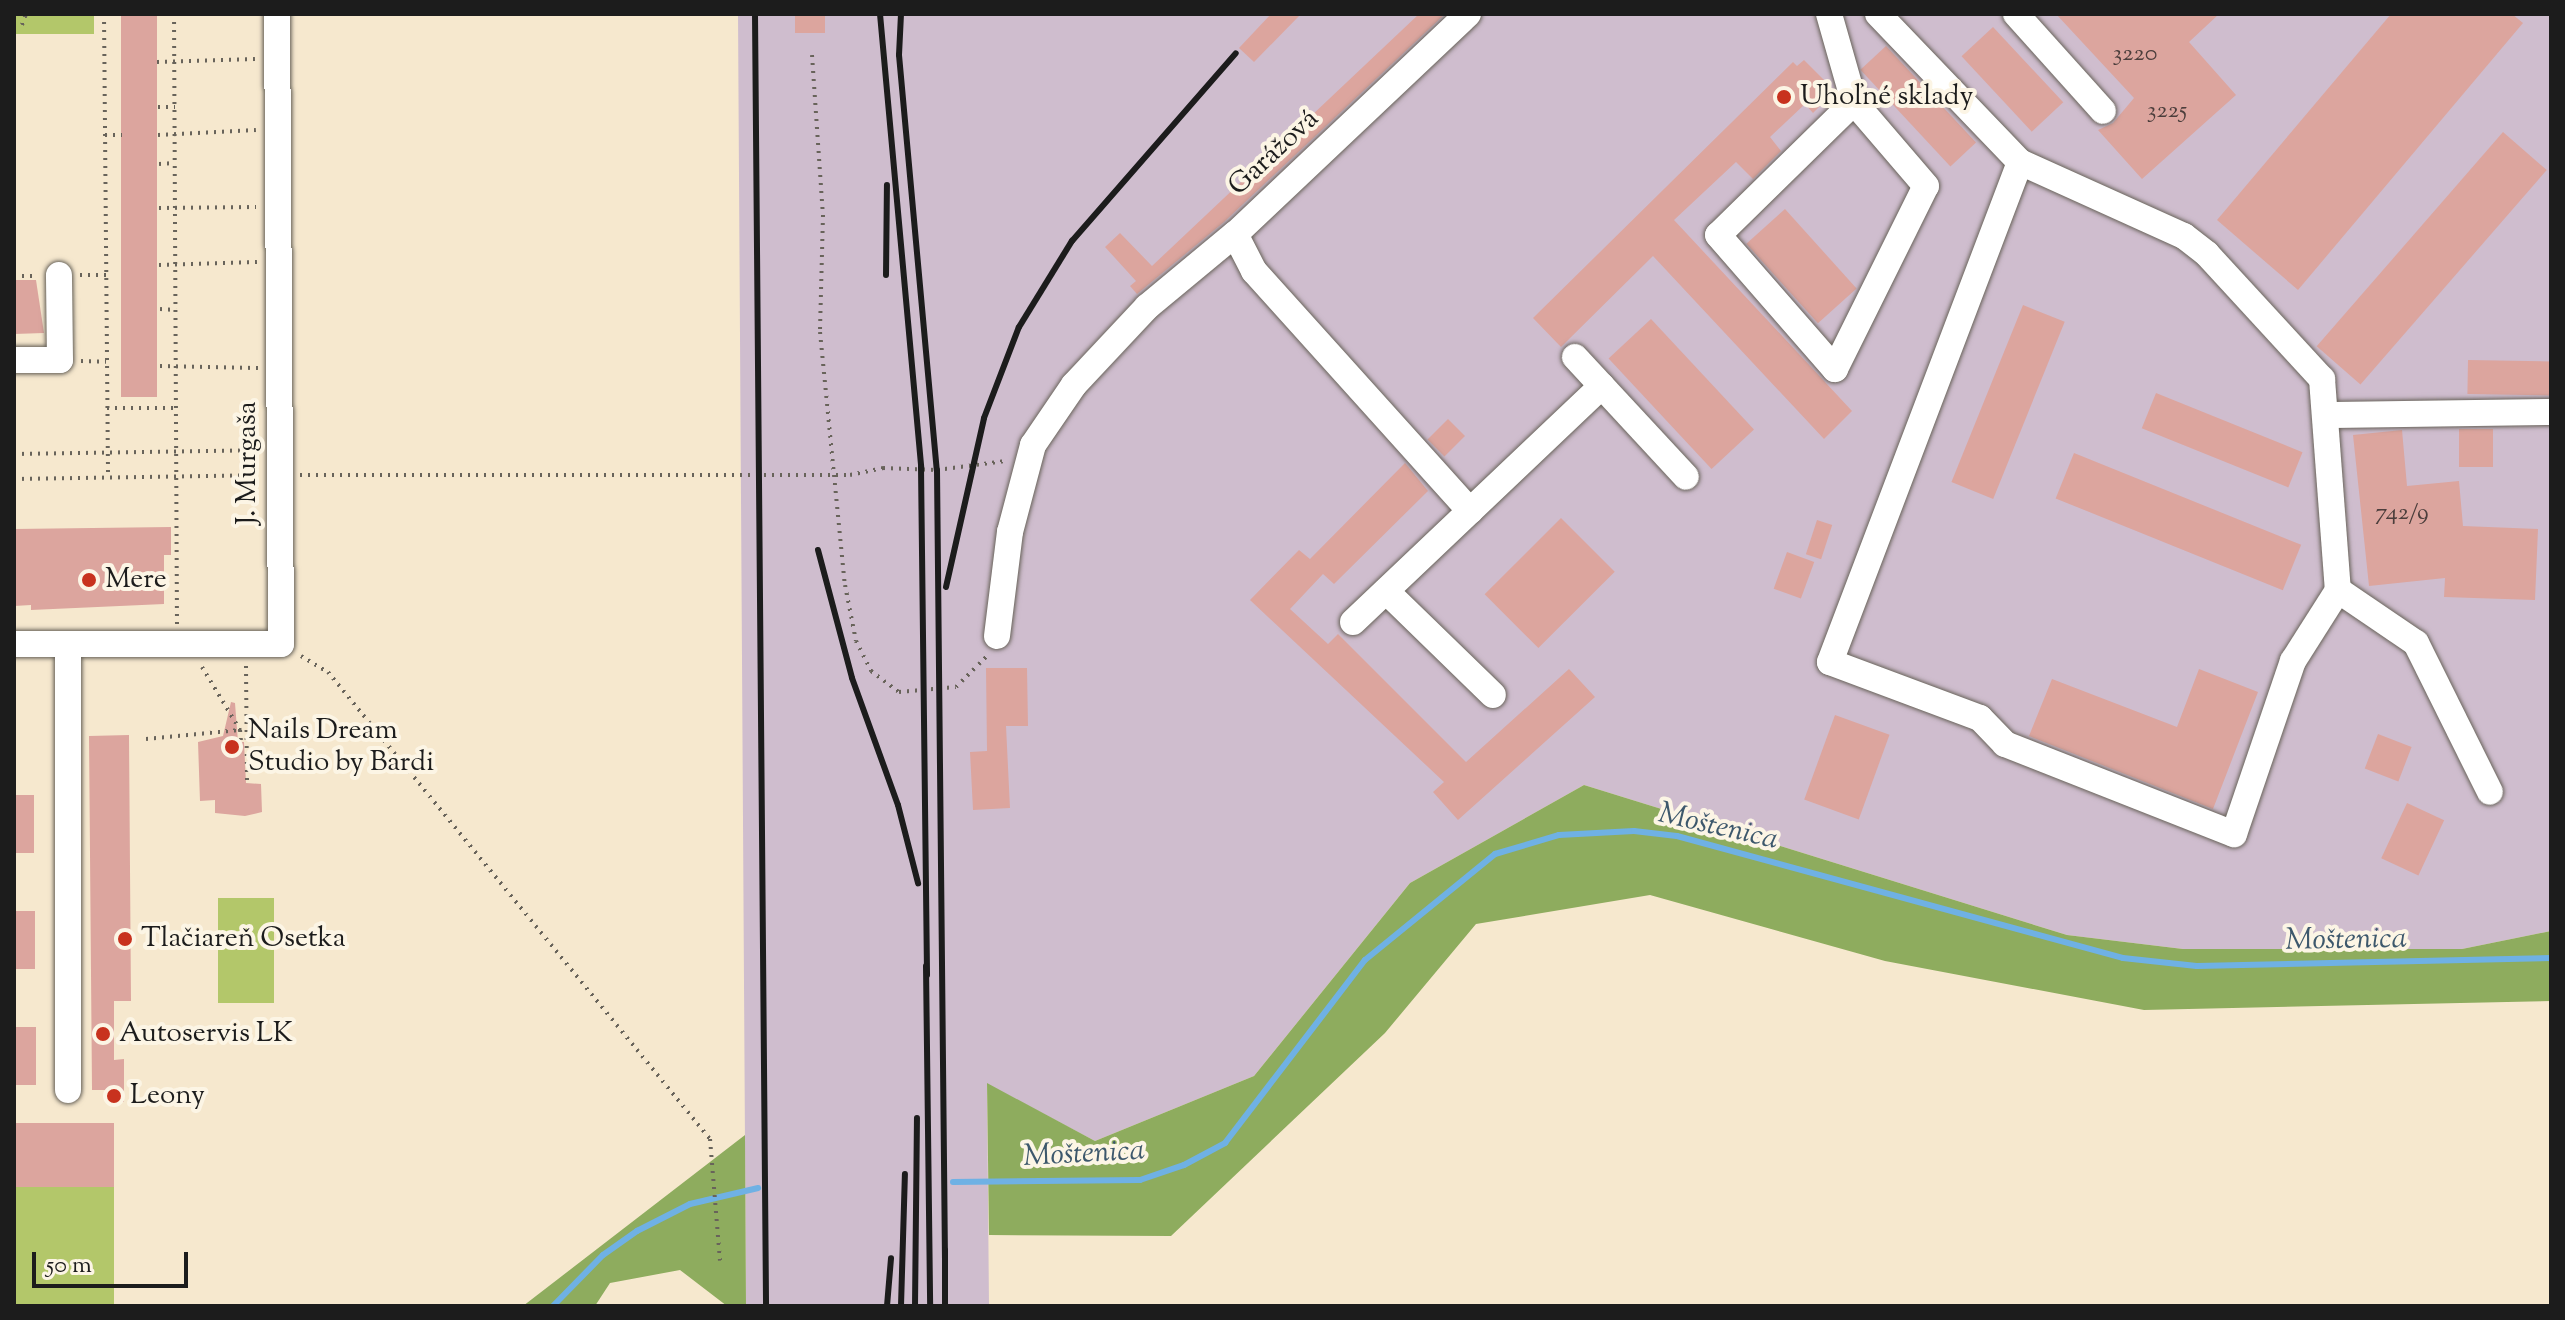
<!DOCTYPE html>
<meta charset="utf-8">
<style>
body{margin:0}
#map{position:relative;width:2565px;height:1320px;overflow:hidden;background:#f6e8ce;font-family:"Sorts Mill Goudy",serif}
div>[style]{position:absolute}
.industrial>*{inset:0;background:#cfbdce}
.green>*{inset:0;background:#b3c76a;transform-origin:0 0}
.forest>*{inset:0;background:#8eac5e}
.stream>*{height:6px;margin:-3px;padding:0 3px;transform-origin:3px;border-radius:3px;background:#6fb1e4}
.building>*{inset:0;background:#dca59e;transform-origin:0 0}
.path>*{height:4px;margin-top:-2px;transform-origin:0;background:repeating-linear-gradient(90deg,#68635a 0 2px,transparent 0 8px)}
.roads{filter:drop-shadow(0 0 2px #68635a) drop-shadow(0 0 2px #68635a)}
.minor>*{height:26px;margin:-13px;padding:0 13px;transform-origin:13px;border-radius:13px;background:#fff}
.rail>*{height:6px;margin:-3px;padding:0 3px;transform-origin:3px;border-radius:3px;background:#1c1c1c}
.dots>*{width:22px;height:22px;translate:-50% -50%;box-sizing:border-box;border:4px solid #fcf5e5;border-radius:50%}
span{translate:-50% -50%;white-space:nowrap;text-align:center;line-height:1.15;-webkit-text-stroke:8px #fcf5e5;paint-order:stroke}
.number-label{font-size:24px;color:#4c3e3c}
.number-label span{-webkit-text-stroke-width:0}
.poi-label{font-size:28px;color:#1c1c1c}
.left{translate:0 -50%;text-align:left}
.street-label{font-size:28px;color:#1c1c1c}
.water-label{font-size:30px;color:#3d586c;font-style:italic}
.frame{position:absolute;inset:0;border:16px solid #1c1c1c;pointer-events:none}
.scale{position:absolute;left:32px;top:1252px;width:156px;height:36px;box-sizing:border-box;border:4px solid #1c1c1c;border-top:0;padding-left:10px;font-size:24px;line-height:28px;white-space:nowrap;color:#1c1c1c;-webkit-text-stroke:6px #fcf5e5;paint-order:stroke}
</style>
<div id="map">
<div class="industrial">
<i style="clip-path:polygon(738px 14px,2551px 14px,2551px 931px,2462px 949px,2183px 949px,2067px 935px,1584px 785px,1410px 883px,1254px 1076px,1095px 1141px,987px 1084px,989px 1306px,746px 1306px)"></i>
</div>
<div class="green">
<i style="left:14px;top:14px;width:80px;height:20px"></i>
<i style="left:218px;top:898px;width:56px;height:105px"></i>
<i style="left:114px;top:1187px;width:119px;height:100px;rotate:90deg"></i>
</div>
<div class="forest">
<i style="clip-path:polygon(1584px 785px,2067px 935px,2183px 949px,2462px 949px,2551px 931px,2551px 1001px,2144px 1010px,1885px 961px,1650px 895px,1476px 924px,1385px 1033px,1171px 1236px,989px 1235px,987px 1083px,1095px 1141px,1254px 1076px,1410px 883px)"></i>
<i style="clip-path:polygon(745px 1135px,746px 1306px,727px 1306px,680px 1270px,610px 1283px,595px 1306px,523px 1306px)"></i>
</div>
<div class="stream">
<i style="left:953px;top:1182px;width:187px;rotate:-0.6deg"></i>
<i style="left:1140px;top:1180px;width:46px;rotate:-18.8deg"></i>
<i style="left:1184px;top:1165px;width:47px;rotate:-28.2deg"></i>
<i style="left:1225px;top:1143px;width:230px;rotate:-52.6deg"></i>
<i style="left:1365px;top:960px;width:168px;rotate:-39.2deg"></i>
<i style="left:1495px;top:854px;width:67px;rotate:-16.5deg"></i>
<i style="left:1559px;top:835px;width:75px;rotate:-3.1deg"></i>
<i style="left:1634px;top:831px;width:43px;rotate:6.6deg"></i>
<i style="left:1677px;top:836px;width:462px;rotate:15.3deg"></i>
<i style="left:2123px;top:958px;width:74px;rotate:6.2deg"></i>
<i style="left:2197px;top:966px;width:354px;rotate:-1.3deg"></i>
<i style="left:553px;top:1306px;width:71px;rotate:-45.6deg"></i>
<i style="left:603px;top:1255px;width:42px;rotate:-35.2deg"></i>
<i style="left:637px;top:1231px;width:59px;rotate:-27deg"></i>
<i style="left:690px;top:1204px;width:70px;rotate:-13.2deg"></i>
</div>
<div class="building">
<i style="left:121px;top:14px;width:36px;height:383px"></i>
<i style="left:795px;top:14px;width:30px;height:19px"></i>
<i style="clip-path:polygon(1271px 14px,1301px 14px,1254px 62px,1239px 48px)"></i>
<i style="clip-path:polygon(1419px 14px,1445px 14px,1224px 222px,1137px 294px,1130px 286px,1136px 281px,1105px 247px,1120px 233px,1152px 266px)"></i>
<i style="clip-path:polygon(2056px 14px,2219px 14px,2189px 42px,2236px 95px,2142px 179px,2098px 130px,2113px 123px,2134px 98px)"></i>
<i style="clip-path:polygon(2391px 14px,2512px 14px,2523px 23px,2298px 290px,2217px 220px)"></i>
<i style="left:1993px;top:27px;width:103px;height:43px;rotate:47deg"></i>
<i style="left:1886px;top:46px;width:132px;height:35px;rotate:47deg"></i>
<i style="clip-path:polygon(1804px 60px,1827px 83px,1822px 87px,1830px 96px,1813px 113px,1805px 104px,1770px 137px,1781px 151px,1753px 179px,1736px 162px,1674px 220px,1852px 411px,1824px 439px,1653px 256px,1561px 347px,1533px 318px,1793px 62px,1797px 66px)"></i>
<i style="left:2503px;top:132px;width:58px;height:284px;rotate:41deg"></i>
<i style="left:1785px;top:209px;width:107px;height:52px;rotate:48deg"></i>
<i style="clip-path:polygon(14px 280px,36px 280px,44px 333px,14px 334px)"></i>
<i style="left:2023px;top:305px;width:45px;height:191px;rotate:22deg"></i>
<i style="left:1651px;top:319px;width:151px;height:58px;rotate:47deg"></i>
<i style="left:2468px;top:360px;width:83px;height:34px;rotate:1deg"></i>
<i style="left:2156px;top:393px;width:158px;height:38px;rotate:22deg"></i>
<i style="left:1448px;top:419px;width:24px;height:29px;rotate:45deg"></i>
<i style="left:2459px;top:429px;width:34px;height:38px"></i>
<i style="clip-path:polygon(2402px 430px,2407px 486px,2459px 481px,2463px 526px,2538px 529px,2535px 600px,2444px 597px,2445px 578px,2369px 586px,2353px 435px)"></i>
<i style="left:2074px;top:453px;width:245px;height:49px;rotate:22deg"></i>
<i style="clip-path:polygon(1405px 463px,1428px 491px,1334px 584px,1323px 574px,1290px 609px,1328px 644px,1338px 634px,1466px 762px,1569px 669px,1595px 697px,1458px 820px,1433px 792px,1444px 782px,1250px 600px,1299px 550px,1310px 559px)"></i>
<i style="left:1561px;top:518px;width:76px;height:108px;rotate:45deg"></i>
<i style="left:1817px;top:520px;width:16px;height:36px;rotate:18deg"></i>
<i style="clip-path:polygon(171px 527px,171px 555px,164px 555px,164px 604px,31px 610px,31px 605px,14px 606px,14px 529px)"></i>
<i style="left:1787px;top:552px;width:29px;height:39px;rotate:20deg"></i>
<i style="clip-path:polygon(986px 668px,1027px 668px,1028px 726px,1006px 726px,1010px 808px,973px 810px,970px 752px,987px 751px)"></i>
<i style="clip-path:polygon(2199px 669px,2258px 692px,2213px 809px,2029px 736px,2052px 679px,2177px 727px)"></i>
<i style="clip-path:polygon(231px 702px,235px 703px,238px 742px,244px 742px,246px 783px,261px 784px,262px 812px,245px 816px,215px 813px,215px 800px,200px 801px,198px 742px,223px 736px)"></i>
<i style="left:1835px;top:715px;width:58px;height:90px;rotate:20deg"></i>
<i style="left:2378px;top:734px;width:36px;height:37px;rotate:21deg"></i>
<i style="clip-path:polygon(129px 735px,131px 1001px,114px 1001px,114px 1060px,124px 1059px,124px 1102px,105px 1102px,105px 1090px,92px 1090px,89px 736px)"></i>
<i style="left:14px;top:795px;width:20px;height:58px"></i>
<i style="left:2407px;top:803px;width:41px;height:61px;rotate:25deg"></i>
<i style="left:14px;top:911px;width:21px;height:58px"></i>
<i style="left:14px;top:1027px;width:22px;height:58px"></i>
<i style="left:114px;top:1123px;width:64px;height:100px;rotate:90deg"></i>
</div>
<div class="path">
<i style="left:104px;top:14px;width:463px;rotate:89.5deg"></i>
<i style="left:174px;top:14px;width:610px;rotate:89.72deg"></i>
<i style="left:14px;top:24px;width:8px;rotate:7deg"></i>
<i style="left:22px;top:25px;width:12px;rotate:-70deg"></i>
<i style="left:812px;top:55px;width:160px;rotate:86.1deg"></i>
<i style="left:823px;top:215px;width:117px;rotate:91.5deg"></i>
<i style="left:820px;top:332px;width:254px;rotate:84.4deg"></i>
<i style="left:845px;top:585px;width:57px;rotate:78.9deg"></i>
<i style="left:856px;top:641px;width:34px;rotate:63deg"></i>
<i style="left:871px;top:671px;width:35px;rotate:37deg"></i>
<i style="left:899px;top:692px;width:57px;rotate:-5deg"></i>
<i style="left:956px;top:687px;width:44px;rotate:-45deg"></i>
<i style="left:157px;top:62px;width:98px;rotate:-1.8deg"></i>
<i style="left:158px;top:107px;width:17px"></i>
<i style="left:105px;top:135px;width:17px"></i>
<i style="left:158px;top:135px;width:98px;rotate:-2.9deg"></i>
<i style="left:159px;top:164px;width:16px;rotate:-4deg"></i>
<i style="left:159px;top:208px;width:97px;rotate:-0.6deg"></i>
<i style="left:159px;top:265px;width:98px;rotate:-1.8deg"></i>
<i style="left:80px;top:275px;width:26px"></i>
<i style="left:14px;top:276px;width:21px"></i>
<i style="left:160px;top:309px;width:16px;rotate:4deg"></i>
<i style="left:81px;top:361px;width:25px;rotate:2deg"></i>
<i style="left:160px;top:366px;width:98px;rotate:1.2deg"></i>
<i style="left:107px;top:408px;width:70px"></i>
<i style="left:14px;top:454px;width:243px;rotate:-0.9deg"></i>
<i style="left:300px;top:475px;width:550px"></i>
<i style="left:850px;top:475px;width:34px;rotate:-12deg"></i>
<i style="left:883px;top:468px;width:54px;rotate:2.1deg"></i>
<i style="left:937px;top:470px;width:69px;rotate:-7.5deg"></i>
<i style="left:14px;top:479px;width:246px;rotate:-0.9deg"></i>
<i style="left:301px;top:656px;width:31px;rotate:31deg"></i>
<i style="left:328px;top:672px;width:603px;rotate:50.72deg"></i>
<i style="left:710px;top:1139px;width:122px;rotate:85.3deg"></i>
<i style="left:246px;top:666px;width:117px;rotate:89.5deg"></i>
<i style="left:202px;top:667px;width:74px;rotate:58.9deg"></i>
<i style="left:240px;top:730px;width:12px;rotate:85deg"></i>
<i style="left:146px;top:739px;width:94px;rotate:-5.5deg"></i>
</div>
<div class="roads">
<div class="minor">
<i style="left:1468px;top:14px;width:320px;rotate:136.6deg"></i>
<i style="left:1235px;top:234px;width:42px;rotate:62.8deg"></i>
<i style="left:1254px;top:271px;width:323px;rotate:48deg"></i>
<i style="left:1829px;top:14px;width:91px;rotate:74.1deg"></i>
<i style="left:1854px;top:102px;width:190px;rotate:135.6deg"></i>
<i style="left:1718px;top:235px;width:178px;rotate:48.9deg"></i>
<i style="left:1835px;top:369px;width:204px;rotate:-63.6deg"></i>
<i style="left:1926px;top:186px;width:111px;rotate:-130.6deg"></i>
<i style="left:1878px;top:14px;width:205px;rotate:46.2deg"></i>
<i style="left:2020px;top:162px;width:180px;rotate:24.3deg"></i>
<i style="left:2184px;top:236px;width:29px;rotate:38deg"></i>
<i style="left:2207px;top:254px;width:170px;rotate:47.4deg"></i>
<i style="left:2322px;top:379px;width:212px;rotate:85.7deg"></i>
<i style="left:2338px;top:590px;width:94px;rotate:34.2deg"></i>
<i style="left:2416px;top:643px;width:166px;rotate:63.6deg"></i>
<i style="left:2016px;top:14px;width:130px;rotate:48.1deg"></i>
<i style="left:2020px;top:162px;width:535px;rotate:110.81deg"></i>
<i style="left:1830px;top:662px;width:160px;rotate:20.5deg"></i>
<i style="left:1980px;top:718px;width:36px;rotate:46deg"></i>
<i style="left:2005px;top:744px;width:246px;rotate:21.5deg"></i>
<i style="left:2234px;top:834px;width:183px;rotate:-71.2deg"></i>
<i style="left:2293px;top:661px;width:84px;rotate:-57.6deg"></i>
<i style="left:1575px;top:357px;width:163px;rotate:47.2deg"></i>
<i style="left:14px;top:360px;width:46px"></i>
<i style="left:60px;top:360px;width:85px;rotate:-90.7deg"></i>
<i style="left:2328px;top:415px;width:223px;rotate:-0.8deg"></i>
<i style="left:1386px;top:591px;width:149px;rotate:44.2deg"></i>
<i style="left:1353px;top:622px;width:343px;rotate:-43.5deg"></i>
<i style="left:997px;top:636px;width:105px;rotate:-82.9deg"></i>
<i style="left:1010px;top:532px;width:90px;rotate:-75.2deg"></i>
<i style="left:1033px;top:445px;width:73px;rotate:-55.7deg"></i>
<i style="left:1074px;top:385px;width:107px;rotate:-46.9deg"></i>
<i style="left:1147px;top:307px;width:114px;rotate:-39.7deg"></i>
<i style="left:14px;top:644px;width:267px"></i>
<i style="left:281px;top:644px;width:630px;rotate:-90.36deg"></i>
<i style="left:68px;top:1090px;width:446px;rotate:-90deg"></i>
</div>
</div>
<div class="rail">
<i style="left:755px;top:14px;width:1292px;rotate:89.51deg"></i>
<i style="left:880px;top:14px;width:455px;rotate:84.8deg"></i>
<i style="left:921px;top:467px;width:508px;rotate:89.32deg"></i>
<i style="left:901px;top:14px;width:41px;rotate:92.8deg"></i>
<i style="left:899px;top:55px;width:417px;rotate:84.8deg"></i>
<i style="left:937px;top:470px;width:788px;rotate:89.42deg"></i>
<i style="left:886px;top:275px;width:90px;rotate:-89.4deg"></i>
<i style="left:818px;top:550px;width:132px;rotate:75.1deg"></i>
<i style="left:852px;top:678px;width:135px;rotate:70.1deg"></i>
<i style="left:898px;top:805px;width:81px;rotate:75.6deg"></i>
<i style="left:946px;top:587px;width:173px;rotate:-77.3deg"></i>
<i style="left:984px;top:418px;width:97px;rotate:-69deg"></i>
<i style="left:1019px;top:327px;width:101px;rotate:-58.4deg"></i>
<i style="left:1072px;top:241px;width:249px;rotate:-48.9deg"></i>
<i style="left:926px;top:966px;width:340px;rotate:89.3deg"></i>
<i style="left:945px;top:1250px;width:56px;rotate:90deg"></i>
<i style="left:887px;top:1306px;width:48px;rotate:-85.2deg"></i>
<i style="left:901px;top:1306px;width:132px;rotate:-88.3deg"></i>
<i style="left:915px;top:1306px;width:188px;rotate:-89.4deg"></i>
</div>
<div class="dots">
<i style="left:1784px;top:97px;background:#c8321e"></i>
<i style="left:89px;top:580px;background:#c8321e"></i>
<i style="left:232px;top:747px;background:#c8321e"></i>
<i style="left:125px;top:939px;background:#c8321e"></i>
<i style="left:103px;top:1034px;background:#c8321e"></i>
<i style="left:114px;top:1096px;background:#c8321e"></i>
</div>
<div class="number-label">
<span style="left:2135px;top:55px">3220</span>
<span style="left:2167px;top:112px">3225</span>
<span style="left:2402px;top:514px">742/9</span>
</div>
<div class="poi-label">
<span class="left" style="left:1800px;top:97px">Uhoľné sklady</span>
<span class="left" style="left:105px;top:580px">Mere</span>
<span class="left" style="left:248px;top:747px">Nails Dream<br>Studio by Bardi</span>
<span class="left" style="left:141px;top:939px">Tlačiareň Osetka</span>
<span class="left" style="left:119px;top:1034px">Autoservis LK</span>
<span class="left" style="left:130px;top:1096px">Leony</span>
</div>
<div class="street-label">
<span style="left:1274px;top:153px;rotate:-43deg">Garážová</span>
<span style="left:248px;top:463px;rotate:-90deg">J. Murgaša</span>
</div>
<div class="water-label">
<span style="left:1718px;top:828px;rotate:13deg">Moštenica</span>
<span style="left:2346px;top:941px;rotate:-1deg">Moštenica</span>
<span style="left:1084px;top:1155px;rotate:-3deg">Moštenica</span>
</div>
<div class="frame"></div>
<div class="scale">50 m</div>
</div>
